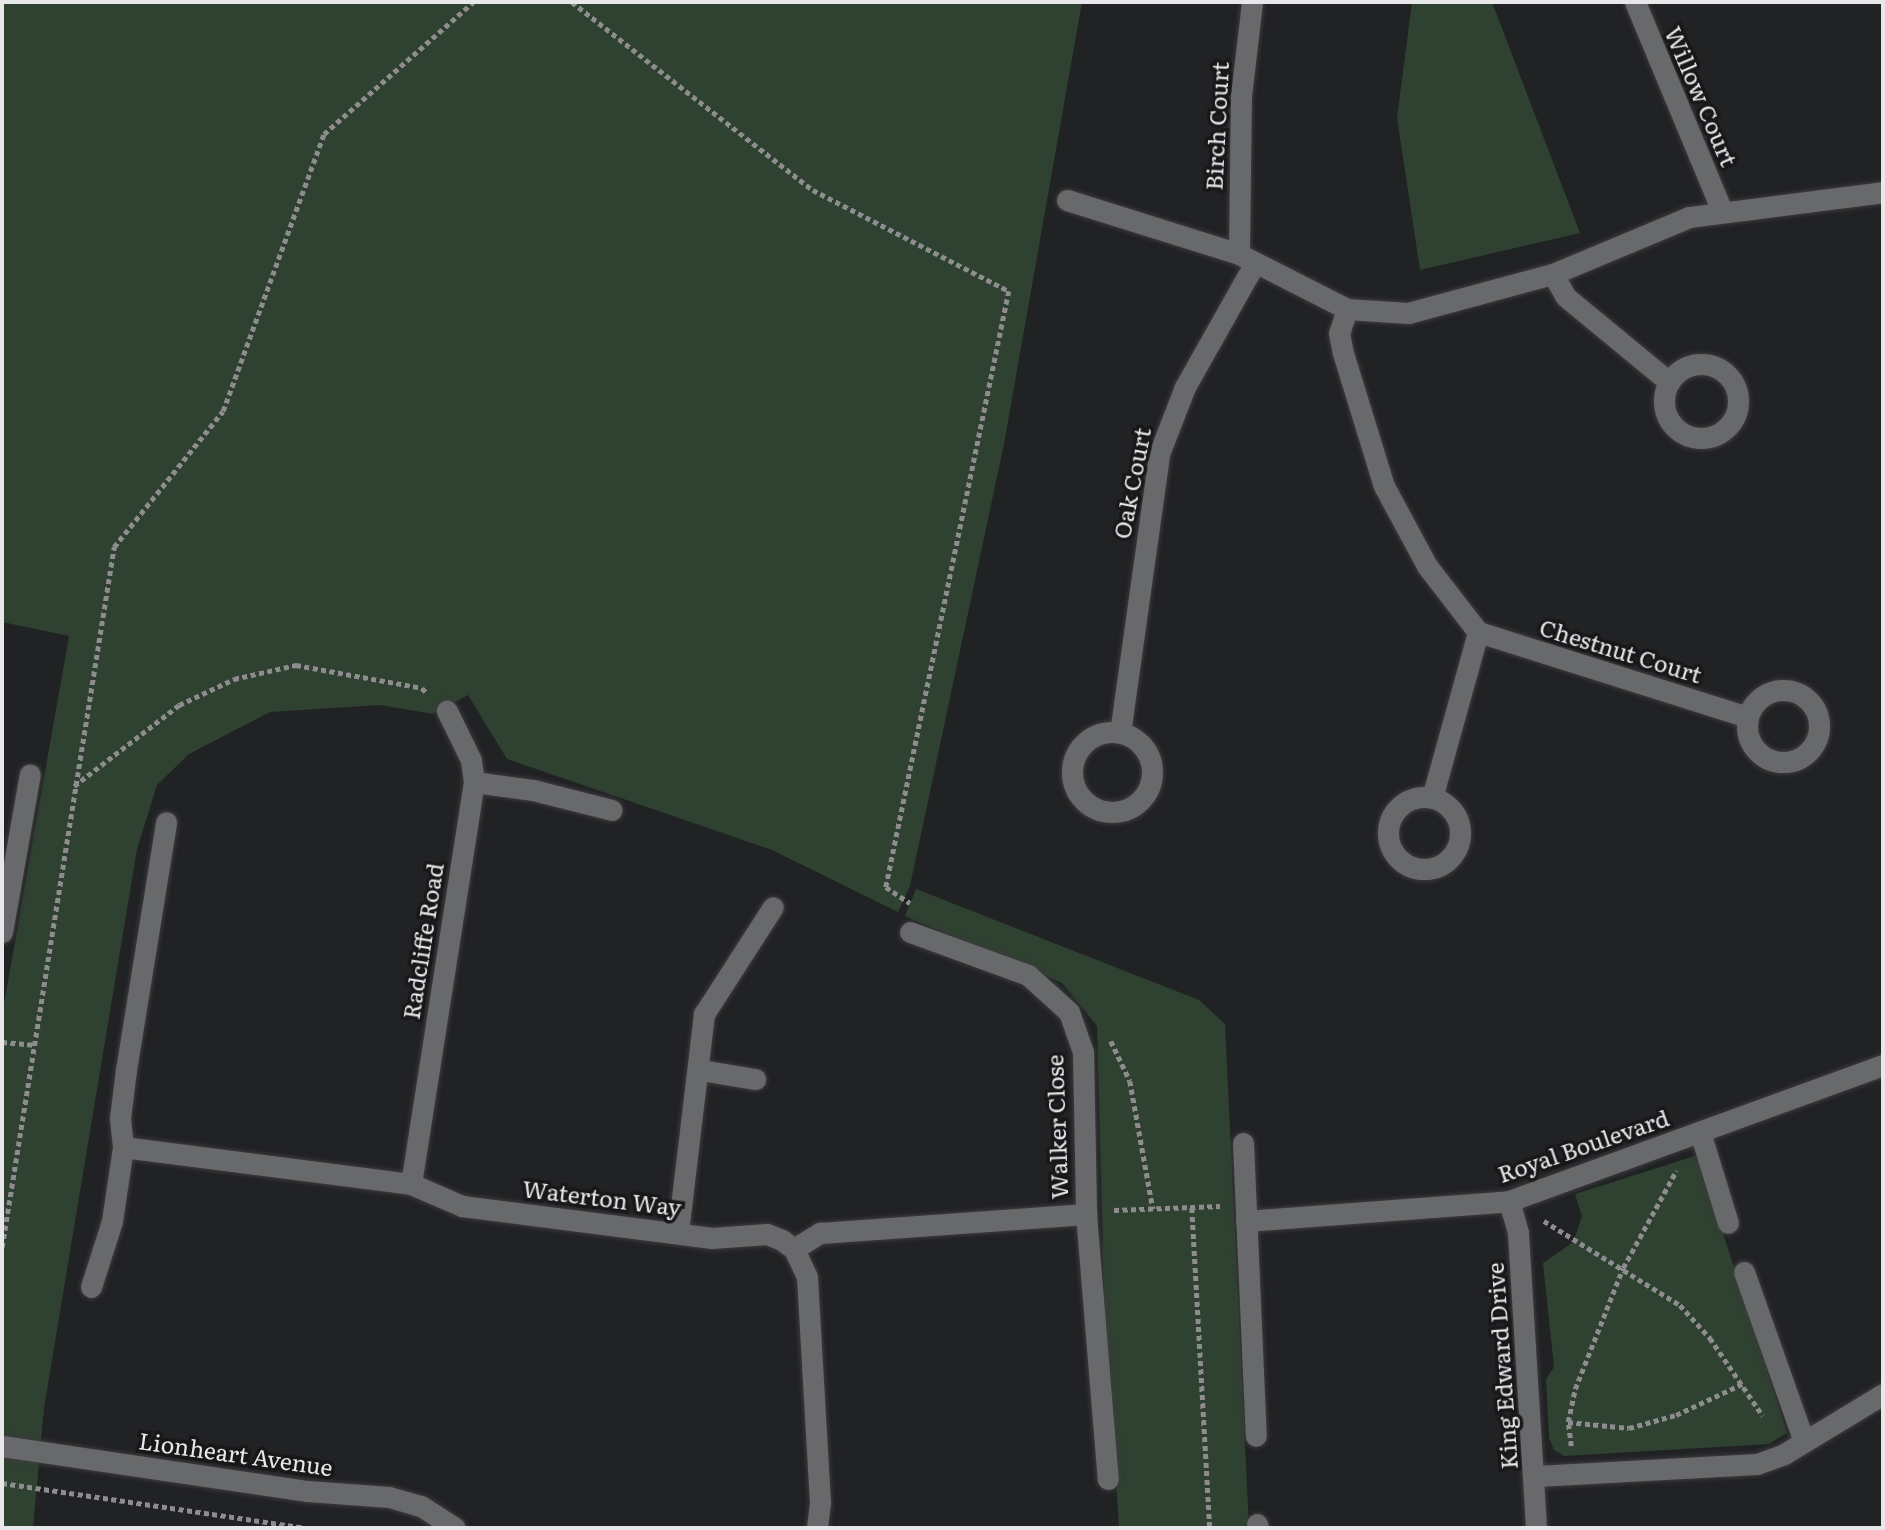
<!DOCTYPE html>
<style>
body{margin:0}
#map{position:relative;width:1885px;height:1530px;overflow:hidden;background:#212224;font-family:Literata,serif}
div>[style]{position:absolute}
.green>*{inset:0;background:#2f4130}
.path>*{height:4.5px;margin-top:-2.25px;transform-origin:0;background:repeating-linear-gradient(90deg,#8d8d8f 0 5px,transparent 0 8.5px)}
.roads{filter:drop-shadow(0 0 2px #3c3c3e) drop-shadow(0 0 2px #3c3c3e)}
.minor>*{height:21px;margin:-10.5px;padding:0 10.5px;transform-origin:10.5px;border-radius:10.5px;background:#68696b}
.minor>.ring{margin:-10.5px;padding:0;box-sizing:content-box;background:none;border:21px solid #68696b;border-radius:50%}
span{translate:-50% -50%;white-space:nowrap;text-align:center;line-height:1.15;-webkit-text-stroke:7px #18181a;paint-order:stroke}
.street-label{font-size:23px;color:#e8e8ea}
.frame{position:absolute;inset:0;border:4px solid #e8e8ea;pointer-events:none}
</style>
<div id="map">
<div class="green">
<i style="clip-path:polygon(2px 2px,1082px 2px,1004px 444px,910px 886px,898px 912px,772px 850px,507px 759px,468px 695px,433px 714px,380px 705px,270px 712px,189px 754px,157px 785px,137px 849px,44px 1408px,33px 1528px,2px 1528px,2px 1015px,69px 636px,2px 622px)"></i>
<i style="clip-path:polygon(1412px 2px,1492px 2px,1580px 233px,1420px 270px,1397px 118px)"></i>
<i style="clip-path:polygon(916px 889px,1199px 1000px,1225px 1024px,1249px 1528px,1119px 1528px,1104px 1296px,1097px 1026px,1062px 983px,905px 916px)"></i>
<i style="clip-path:polygon(1698px 1155px,1787px 1433px,1769px 1444px,1564px 1456px,1554px 1450px,1549px 1438px,1546px 1379px,1554px 1367px,1543px 1263px,1572px 1243px,1577px 1232px,1582px 1216px,1575px 1194px)"></i>
</div>
<div class="path">
<i style="left:572px;top:2px;width:306px;rotate:38deg"></i>
<i style="left:813px;top:190px;width:220px;rotate:27.3deg"></i>
<i style="left:1009px;top:291px;width:609px;rotate:101.66deg"></i>
<i style="left:886px;top:887px;width:29px;rotate:34deg"></i>
<i style="left:74px;top:786px;width:133px;rotate:-37.6deg"></i>
<i style="left:179px;top:705px;width:61px;rotate:-25.3deg"></i>
<i style="left:234px;top:679px;width:64px;rotate:-12.7deg"></i>
<i style="left:296px;top:665px;width:128px;rotate:10.3deg"></i>
<i style="left:422px;top:688px;width:8px;rotate:45deg"></i>
<i style="left:1111px;top:1041px;width:44px;rotate:64.6deg"></i>
<i style="left:1130px;top:1081px;width:130px;rotate:79.8deg"></i>
<i style="left:2px;top:1042px;width:32px;rotate:5deg"></i>
<i style="left:1192px;top:1208px;width:321px;rotate:86.8deg"></i>
<i style="left:1114px;top:1210px;width:106px;rotate:-2.2deg"></i>
<i style="left:1544px;top:1221px;width:160px;rotate:31.7deg"></i>
<i style="left:1680px;top:1305px;width:45px;rotate:47.7deg"></i>
<i style="left:1710px;top:1338px;width:94px;rotate:55.8deg"></i>
<i style="left:2px;top:1247px;width:709px;rotate:-80.91deg"></i>
<i style="left:114px;top:547px;width:174px;rotate:-51.3deg"></i>
<i style="left:223px;top:411px;width:295px;rotate:-70deg"></i>
<i style="left:324px;top:134px;width:199px;rotate:-41.5deg"></i>
<i style="left:1568px;top:1422px;width:61px;rotate:5.6deg"></i>
<i style="left:1629px;top:1428px;width:49px;rotate:-15.5deg"></i>
<i style="left:1676px;top:1415px;width:73px;rotate:-25.2deg"></i>
<i style="left:1571px;top:1446px;width:24px;rotate:-97deg"></i>
<i style="left:1568px;top:1422px;width:34px;rotate:-78deg"></i>
<i style="left:1575px;top:1389px;width:130px;rotate:-68.4deg"></i>
<i style="left:1623px;top:1268px;width:111px;rotate:-61.3deg"></i>
<i style="left:2px;top:1483px;width:306px;rotate:8.4deg"></i>
</div>
<div class="roads">
<div class="minor">
<i style="left:1635px;top:2px;width:226px;rotate:67.4deg"></i>
<i style="left:1067px;top:200px;width:180px;rotate:17.4deg"></i>
<i style="left:1239px;top:254px;width:121px;rotate:27deg"></i>
<i style="left:1347px;top:309px;width:61px;rotate:3.8deg"></i>
<i style="left:1408px;top:313px;width:150px;rotate:-15.1deg"></i>
<i style="left:1553px;top:274px;width:147px;rotate:-22.7deg"></i>
<i style="left:1689px;top:217px;width:196px;rotate:-7.3deg"></i>
<i style="left:1239px;top:254px;width:158px;rotate:-89.3deg"></i>
<i style="left:1241px;top:96px;width:95px;rotate:-83.3deg"></i>
<i style="left:1553px;top:274px;width:26px;rotate:61deg"></i>
<i style="left:1566px;top:297px;width:134px;rotate:39.5deg"></i>
<i style="left:1347px;top:309px;width:25px;rotate:108deg"></i>
<i style="left:1339px;top:333px;width:20px;rotate:79deg"></i>
<i style="left:1343px;top:353px;width:139px;rotate:72.9deg"></i>
<i style="left:1384px;top:486px;width:91px;rotate:61.7deg"></i>
<i style="left:1427px;top:566px;width:83px;rotate:52.3deg"></i>
<i style="left:1478px;top:632px;width:283px;rotate:17.5deg"></i>
<i class="ring" style="left:1664px;top:364px;width:53px;height:53px"></i>
<i class="ring" style="left:1747px;top:690px;width:51px;height:51px"></i>
<i class="ring" style="left:1072px;top:732px;width:59px;height:59px"></i>
<i style="left:1120px;top:733px;width:282px;rotate:-82deg"></i>
<i style="left:1159px;top:454px;width:72px;rotate:-68.8deg"></i>
<i style="left:1185px;top:387px;width:142px;rotate:-60.6deg"></i>
<i style="left:474px;top:782px;width:60px;rotate:7.7deg"></i>
<i style="left:533px;top:790px;width:81px;rotate:14.2deg"></i>
<i class="ring" style="left:1388px;top:797px;width:51px;height:51px"></i>
<i style="left:1432px;top:798px;width:172px;rotate:-74.5deg"></i>
<i style="left:2px;top:932px;width:160px;rotate:-80deg"></i>
<i style="left:910px;top:932px;width:126px;rotate:20deg"></i>
<i style="left:1028px;top:975px;width:55px;rotate:42.1deg"></i>
<i style="left:1069px;top:1012px;width:42px;rotate:70.7deg"></i>
<i style="left:1083px;top:1052px;width:162px;rotate:88.9deg"></i>
<i style="left:1086px;top:1214px;width:266px;rotate:85.3deg"></i>
<i style="left:701px;top:1070px;width:55px;rotate:9.5deg"></i>
<i style="left:1700px;top:1132px;width:95px;rotate:72.9deg"></i>
<i style="left:1243px;top:1143px;width:293px;rotate:87.5deg"></i>
<i style="left:123px;top:1147px;width:290px;rotate:7.3deg"></i>
<i style="left:411px;top:1184px;width:56px;rotate:23.3deg"></i>
<i style="left:462px;top:1206px;width:252px;rotate:7.3deg"></i>
<i style="left:712px;top:1238px;width:55px;rotate:-4.2deg"></i>
<i style="left:767px;top:1234px;width:16px;rotate:22deg"></i>
<i style="left:782px;top:1240px;width:15px;rotate:37deg"></i>
<i style="left:794px;top:1249px;width:31px;rotate:65deg"></i>
<i style="left:807px;top:1277px;width:226px;rotate:86.7deg"></i>
<i style="left:820px;top:1503px;width:25px;rotate:97deg"></i>
<i style="left:411px;top:1184px;width:407px;rotate:-81.1deg"></i>
<i style="left:474px;top:782px;width:22px;rotate:-98deg"></i>
<i style="left:471px;top:760px;width:55px;rotate:-116.1deg"></i>
<i style="left:1509px;top:1201px;width:33px;rotate:74deg"></i>
<i style="left:1518px;top:1233px;width:296px;rotate:86.5deg"></i>
<i style="left:1246px;top:1221px;width:264px;rotate:-4.3deg"></i>
<i style="left:1509px;top:1201px;width:398px;rotate:-20deg"></i>
<i style="left:678px;top:1232px;width:220px;rotate:-83.2deg"></i>
<i style="left:704px;top:1014px;width:127px;rotate:-57.2deg"></i>
<i style="left:794px;top:1249px;width:31px;rotate:-32deg"></i>
<i style="left:820px;top:1233px;width:267px;rotate:-4.1deg"></i>
<i style="left:1744px;top:1272px;width:179px;rotate:70.5deg"></i>
<i style="left:91px;top:1287px;width:69px;rotate:-72.3deg"></i>
<i style="left:112px;top:1221px;width:75px;rotate:-81.5deg"></i>
<i style="left:123px;top:1147px;width:29px;rotate:-96deg"></i>
<i style="left:120px;top:1118px;width:48px;rotate:-82.9deg"></i>
<i style="left:126px;top:1070px;width:251px;rotate:-80.8deg"></i>
<i style="left:2px;top:1446px;width:309px;rotate:8.4deg"></i>
<i style="left:308px;top:1491px;width:81px;rotate:4.2deg"></i>
<i style="left:389px;top:1497px;width:33px;rotate:16deg"></i>
<i style="left:421px;top:1506px;width:40px;rotate:32.9deg"></i>
<i style="left:1536px;top:1476px;width:221px;rotate:-3.1deg"></i>
<i style="left:1757px;top:1464px;width:29px;rotate:-20deg"></i>
<i style="left:1784px;top:1454px;width:116px;rotate:-31.2deg"></i>
<i style="left:1257px;top:1524px;width:4px;rotate:76deg"></i>
</div>
</div>
<div class="street-label">
<span style="left:1702px;top:96px;rotate:67deg">Willow Court</span>
<span style="left:1216px;top:126px;rotate:-87deg">Birch Court</span>
<span style="left:1131px;top:483px;rotate:-79deg">Oak Court</span>
<span style="left:1621px;top:650px;rotate:17deg">Chestnut Court</span>
<span style="left:422px;top:941px;rotate:-81deg">Radcliffe Road</span>
<span style="left:1056px;top:1127px;rotate:-92deg">Walker Close</span>
<span style="left:1583px;top:1145px;rotate:-19deg">Royal Boulevard</span>
<span style="left:602px;top:1197px;rotate:7deg">Waterton Way</span>
<span style="left:1501px;top:1366px;rotate:-94deg">King Edward Drive</span>
<span style="left:236px;top:1453px;rotate:8deg">Lionheart Avenue</span>
</div>
<div class="frame"></div>
</div>
